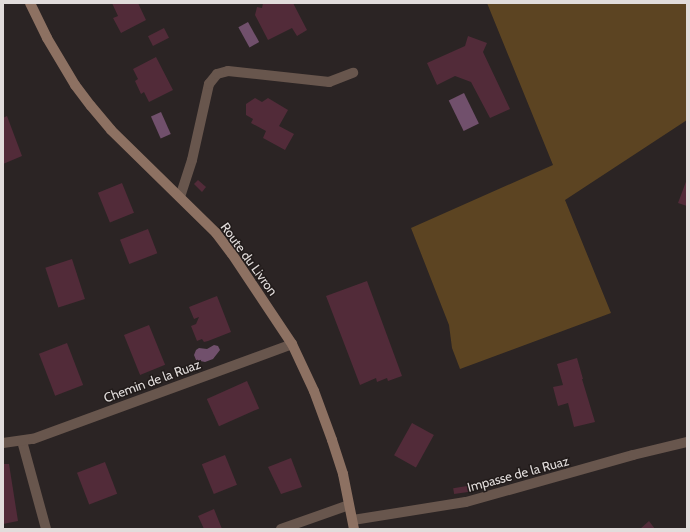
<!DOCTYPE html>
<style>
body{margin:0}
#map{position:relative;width:690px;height:532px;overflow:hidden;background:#2b2424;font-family:Cabin,sans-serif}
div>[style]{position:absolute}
.green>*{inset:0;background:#5c4422}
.water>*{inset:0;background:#71506c;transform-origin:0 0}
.building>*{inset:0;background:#522b39;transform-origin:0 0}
.street>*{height:10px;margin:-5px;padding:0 5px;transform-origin:5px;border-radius:5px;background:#68564d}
.secondary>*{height:10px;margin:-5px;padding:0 5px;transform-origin:5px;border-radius:5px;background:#8d7162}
span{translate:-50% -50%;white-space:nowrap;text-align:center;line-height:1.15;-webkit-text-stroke:3px #211b1a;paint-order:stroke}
.street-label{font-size:13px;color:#e1dcdb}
.frame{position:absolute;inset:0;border:4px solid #e1dcdb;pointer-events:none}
</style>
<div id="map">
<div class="green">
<i style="clip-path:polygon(487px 3px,687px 3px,687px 120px,565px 200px,611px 313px,460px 369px,452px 348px,449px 325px,411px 228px,553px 165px)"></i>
</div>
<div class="water">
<i style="left:248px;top:22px;width:23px;height:11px;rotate:61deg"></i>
<i style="left:464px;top:93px;width:34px;height:17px;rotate:64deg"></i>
<i style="left:161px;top:112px;width:24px;height:11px;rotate:66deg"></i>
<i style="clip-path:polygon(214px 345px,218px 346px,220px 350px,213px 359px,205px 362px,196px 360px,194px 355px,196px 350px,199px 348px,207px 349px)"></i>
</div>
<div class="building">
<i style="clip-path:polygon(112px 3px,138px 3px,146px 20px,121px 33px,113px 18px,118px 16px)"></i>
<i style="clip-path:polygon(263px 3px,293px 3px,307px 30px,297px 36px,292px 28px,268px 40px,255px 15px,257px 7px,262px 8px)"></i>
<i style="left:164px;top:28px;width:11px;height:18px;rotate:63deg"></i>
<i style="clip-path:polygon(468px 36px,487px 43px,483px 52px,510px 109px,490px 118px,471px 82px,455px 76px,437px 85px,427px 63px,465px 46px)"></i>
<i style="clip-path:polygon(156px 57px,173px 90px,149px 102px,144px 92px,141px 94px,135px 81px,138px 79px,133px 69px)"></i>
<i style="clip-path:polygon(255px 98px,262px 102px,268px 98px,288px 110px,279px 126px,294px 134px,285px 150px,263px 138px,266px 131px,251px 123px,253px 119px,246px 115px,246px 104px)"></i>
<i style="clip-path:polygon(7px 116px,22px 156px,3px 164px,3px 118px)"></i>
<i style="clip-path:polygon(687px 179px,687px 206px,678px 203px)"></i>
<i style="clip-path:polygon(198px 180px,206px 187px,202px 192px,194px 184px)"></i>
<i style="left:122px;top:183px;width:32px;height:26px;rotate:68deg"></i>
<i style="left:148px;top:229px;width:26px;height:30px;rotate:69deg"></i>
<i style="left:72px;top:259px;width:42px;height:28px;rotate:72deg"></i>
<i style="clip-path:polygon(367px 281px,402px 376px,388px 381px,387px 378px,377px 382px,376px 378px,360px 385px,326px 296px)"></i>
<i style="clip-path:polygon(217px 296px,231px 332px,208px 341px,204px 342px,202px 339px,197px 341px,191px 326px,196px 324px,199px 317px,194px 319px,189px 307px)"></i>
<i style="left:149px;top:325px;width:43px;height:27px;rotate:68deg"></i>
<i style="left:67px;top:343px;width:45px;height:30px;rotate:69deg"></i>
<i style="clip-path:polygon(577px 358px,583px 379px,582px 379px,595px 422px,574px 427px,568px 403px,558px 406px,553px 387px,563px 385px,557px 364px)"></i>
<i style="left:247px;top:381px;width:30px;height:44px;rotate:66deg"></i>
<i style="left:412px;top:423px;width:25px;height:37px;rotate:29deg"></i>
<i style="left:225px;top:455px;width:32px;height:25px;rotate:68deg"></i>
<i style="clip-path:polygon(291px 458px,302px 487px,281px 494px,268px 467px)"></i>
<i style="left:105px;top:462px;width:34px;height:30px;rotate:69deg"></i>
<i style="clip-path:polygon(3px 464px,9px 464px,18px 521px,3px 524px)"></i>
<i style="left:467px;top:486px;width:6px;height:14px;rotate:81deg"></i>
<i style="clip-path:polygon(214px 509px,222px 529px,204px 529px,198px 516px)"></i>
<i style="clip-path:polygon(649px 521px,655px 529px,640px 529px)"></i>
</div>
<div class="street">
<i style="left:180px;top:197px;width:39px;rotate:-72deg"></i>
<i style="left:192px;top:160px;width:78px;rotate:-77.4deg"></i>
<i style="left:209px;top:84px;width:13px;rotate:-51deg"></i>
<i style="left:217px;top:74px;width:11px;rotate:-15deg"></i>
<i style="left:228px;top:71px;width:102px;rotate:6.2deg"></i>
<i style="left:329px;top:82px;width:26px;rotate:-21deg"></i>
<i style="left:22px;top:441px;width:91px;rotate:74.7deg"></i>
<i style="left:3px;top:443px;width:30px;rotate:-8deg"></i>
<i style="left:33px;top:439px;width:276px;rotate:-20.1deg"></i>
<i style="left:353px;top:520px;width:114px;rotate:-9.1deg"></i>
<i style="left:466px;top:502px;width:173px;rotate:-15.7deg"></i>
<i style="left:633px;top:455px;width:56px;rotate:-13.5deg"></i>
<i style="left:281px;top:529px;width:72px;rotate:-19.4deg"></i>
</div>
<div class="secondary">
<i style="left:30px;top:3px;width:39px;rotate:64deg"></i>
<i style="left:47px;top:38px;width:55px;rotate:59.2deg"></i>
<i style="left:75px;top:85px;width:26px;rotate:53deg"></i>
<i style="left:91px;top:106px;width:31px;rotate:50deg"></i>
<i style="left:111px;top:130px;width:147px;rotate:44.4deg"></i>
<i style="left:216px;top:233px;width:26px;rotate:53deg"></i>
<i style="left:232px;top:254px;width:108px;rotate:56.3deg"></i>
<i style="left:292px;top:344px;width:52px;rotate:64.9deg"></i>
<i style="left:314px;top:391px;width:52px;rotate:69.8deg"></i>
<i style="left:332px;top:440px;width:36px;rotate:72deg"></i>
<i style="left:343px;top:474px;width:56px;rotate:78.7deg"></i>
</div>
<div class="street-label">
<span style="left:249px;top:259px;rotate:54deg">Route du Livron</span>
<span style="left:152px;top:381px;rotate:-20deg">Chemin de la Ruaz</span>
<span style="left:518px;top:474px;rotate:-15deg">Impasse de la Ruaz</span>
</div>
<div class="frame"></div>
</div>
